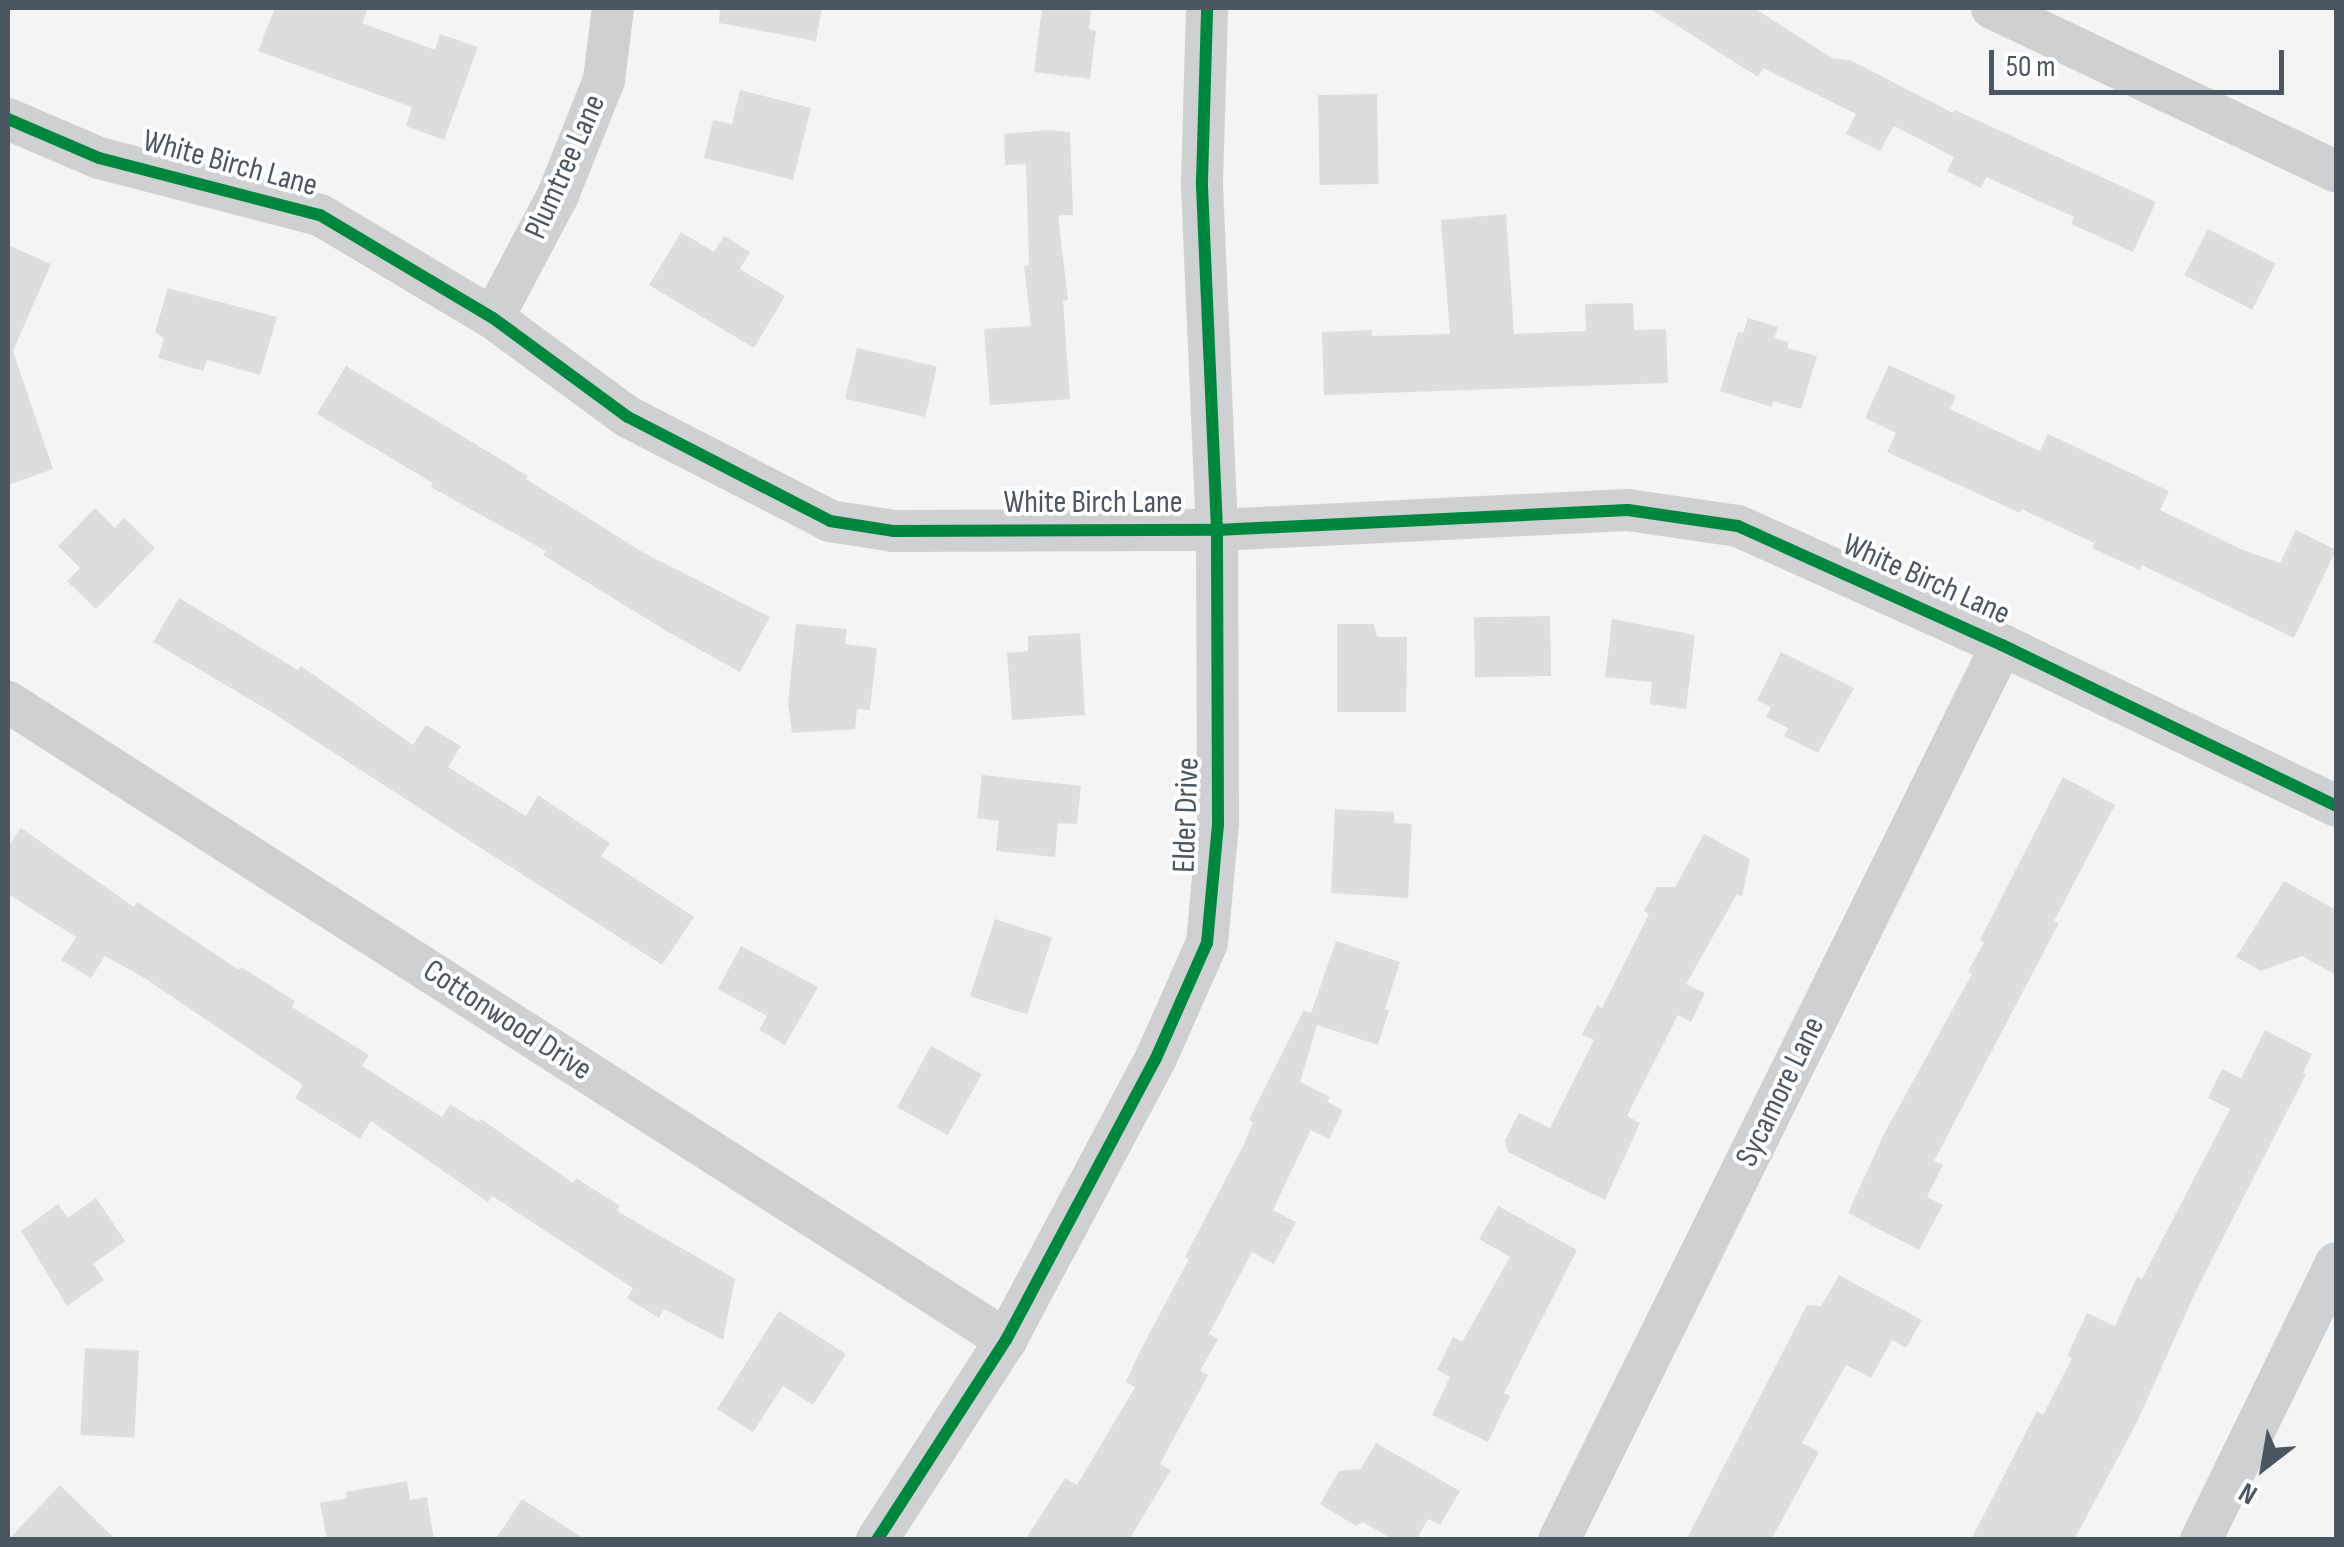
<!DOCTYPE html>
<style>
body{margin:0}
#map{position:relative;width:2344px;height:1547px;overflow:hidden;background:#f4f4f4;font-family:"Sofia Sans Condensed",sans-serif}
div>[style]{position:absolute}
.building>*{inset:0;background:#ddddde;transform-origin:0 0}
.minor>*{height:42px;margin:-21px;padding:0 21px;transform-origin:21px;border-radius:21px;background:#ced0d2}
.cycleway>*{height:12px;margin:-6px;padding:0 6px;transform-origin:6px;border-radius:6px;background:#00873e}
span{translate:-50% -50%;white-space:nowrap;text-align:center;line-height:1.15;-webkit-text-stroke:8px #fff;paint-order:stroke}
.street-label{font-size:32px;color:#4a5661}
.frame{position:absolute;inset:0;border:10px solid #4a5661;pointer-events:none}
.north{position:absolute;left:2214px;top:1417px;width:100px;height:100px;-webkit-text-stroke:8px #fff;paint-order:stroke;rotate:211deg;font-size:28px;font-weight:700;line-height:40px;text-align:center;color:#4a5661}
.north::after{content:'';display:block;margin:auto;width:35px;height:45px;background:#4a5661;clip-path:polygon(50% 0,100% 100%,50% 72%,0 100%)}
.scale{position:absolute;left:1989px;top:50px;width:295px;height:45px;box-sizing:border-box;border:5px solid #4a5661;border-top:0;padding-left:12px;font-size:30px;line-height:35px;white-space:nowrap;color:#4a5661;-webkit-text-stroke:8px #fff;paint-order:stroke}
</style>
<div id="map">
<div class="building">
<i style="clip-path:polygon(275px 8px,368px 8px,362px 23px,435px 50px,440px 34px,478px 47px,444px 140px,406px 126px,412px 107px,258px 51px)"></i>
<i style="clip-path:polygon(720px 8px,822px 8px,816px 41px,719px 23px)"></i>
<i style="clip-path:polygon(1042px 8px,1091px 8px,1089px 29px,1096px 31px,1090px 79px,1034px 72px)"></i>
<i style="clip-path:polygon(1649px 8px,1754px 8px,1832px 58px,1850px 60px,1953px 113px,1955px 110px,2156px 202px,2133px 252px,2071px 224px,2074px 217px,1986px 177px,1981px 188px,1947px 171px,1954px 157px,1894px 126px,1880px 151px,1846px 134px,1856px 114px,1763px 68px,1758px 77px)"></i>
<i style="clip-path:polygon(740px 90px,811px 108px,793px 180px,704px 158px,713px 120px,732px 124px)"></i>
<i style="left:1377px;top:94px;width:90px;height:59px;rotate:89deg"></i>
<i style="clip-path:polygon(1048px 130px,1070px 132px,1073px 215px,1058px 215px,1068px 300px,1063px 301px,1070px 399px,990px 405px,984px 329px,1031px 326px,1024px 266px,1029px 265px,1026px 164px,1005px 165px,1004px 134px)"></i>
<i style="clip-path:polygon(1506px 214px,1514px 334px,1586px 331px,1585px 304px,1633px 303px,1634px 330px,1666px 329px,1668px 383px,1324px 395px,1322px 332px,1372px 330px,1372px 336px,1450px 334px,1441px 220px)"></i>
<i style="left:2208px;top:229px;width:76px;height:52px;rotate:27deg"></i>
<i style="clip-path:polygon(681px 232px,714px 252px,724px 236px,750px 252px,740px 269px,785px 296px,754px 348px,649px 285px)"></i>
<i style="clip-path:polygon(8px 245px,51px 264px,13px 351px,53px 469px,8px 485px)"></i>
<i style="clip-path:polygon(168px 288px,277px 317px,260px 375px,207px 360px,203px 371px,158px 358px,164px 338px,155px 332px)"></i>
<i style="clip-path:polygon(1748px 318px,1778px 327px,1774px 338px,1789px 342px,1787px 348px,1817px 356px,1801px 409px,1773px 401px,1772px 407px,1720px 391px,1738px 332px,1743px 333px)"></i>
<i style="left:857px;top:348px;width:82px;height:52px;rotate:13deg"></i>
<i style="clip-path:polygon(1889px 365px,1956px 396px,1950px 409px,2040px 451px,2048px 434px,2169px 491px,2160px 510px,2243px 550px,2280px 563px,2296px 530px,2336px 550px,2294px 638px,2142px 565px,2140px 570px,2092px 548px,2094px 543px,2022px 509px,2020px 513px,1887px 452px,1896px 433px,1865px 418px)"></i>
<i style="clip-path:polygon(346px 366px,528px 476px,526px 479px,644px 553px,770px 617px,740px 672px,668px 632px,543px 555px,546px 551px,431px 487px,433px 483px,317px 414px)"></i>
<i style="clip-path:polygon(95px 508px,115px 528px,124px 518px,155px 548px,96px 609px,67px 581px,80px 568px,58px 546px)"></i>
<i style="clip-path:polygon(179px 598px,298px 670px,301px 666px,413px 745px,426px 725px,461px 746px,448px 767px,526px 816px,538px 795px,610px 843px,601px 856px,694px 917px,662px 965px,271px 712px,153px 642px)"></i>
<i style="left:1550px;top:616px;width:60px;height:76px;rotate:89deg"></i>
<i style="clip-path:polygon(1612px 619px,1695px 635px,1686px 709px,1650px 704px,1652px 682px,1605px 677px)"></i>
<i style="clip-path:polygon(796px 624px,847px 629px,845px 644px,877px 648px,870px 710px,857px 709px,855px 729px,792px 733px,788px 703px)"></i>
<i style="clip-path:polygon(1337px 624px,1374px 624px,1377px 637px,1407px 637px,1406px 712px,1337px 712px)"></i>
<i style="clip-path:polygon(1080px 633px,1085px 715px,1012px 720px,1007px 653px,1028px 651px,1028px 636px)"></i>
<i style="clip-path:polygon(1781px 652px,1854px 688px,1818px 753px,1784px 736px,1788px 728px,1766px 717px,1771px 707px,1757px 700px)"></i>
<i style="clip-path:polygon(982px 775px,1081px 786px,1077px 824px,1058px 823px,1055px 857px,996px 851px,999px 821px,977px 818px)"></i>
<i style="clip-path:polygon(2063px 777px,2115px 805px,2054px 921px,2059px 923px,1934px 1161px,1943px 1165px,1927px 1197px,1943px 1205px,1919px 1250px,1848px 1213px,1884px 1134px,1972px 974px,1968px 972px,1984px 942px,1980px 940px)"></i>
<i style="clip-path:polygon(1335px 809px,1394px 812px,1394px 823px,1412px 824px,1408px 898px,1331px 893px)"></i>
<i style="clip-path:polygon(21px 828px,134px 907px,137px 902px,239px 970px,241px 967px,295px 1001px,292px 1007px,369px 1055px,362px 1066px,442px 1117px,450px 1104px,478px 1122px,481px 1119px,573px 1183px,576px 1178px,620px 1206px,617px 1211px,735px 1279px,723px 1340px,664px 1309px,659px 1318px,627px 1298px,633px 1288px,492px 1196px,488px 1202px,371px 1121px,360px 1139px,295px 1098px,303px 1085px,146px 979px,105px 956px,91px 978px,61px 960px,76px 937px,8px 894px,8px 846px)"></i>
<i style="clip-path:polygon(1704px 834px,1750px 859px,1742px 897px,1737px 894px,1686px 984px,1705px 993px,1691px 1022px,1678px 1015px,1627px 1116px,1640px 1123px,1605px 1200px,1508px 1152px,1505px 1140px,1519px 1113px,1550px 1128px,1594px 1040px,1582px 1035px,1597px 1005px,1602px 1008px,1649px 914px,1644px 911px,1657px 887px,1675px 887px)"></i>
<i style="clip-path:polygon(2284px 881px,2336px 910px,2336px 975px,2302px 956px,2261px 971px,2236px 957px)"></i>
<i style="left:995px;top:919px;width:60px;height:81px;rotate:18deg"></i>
<i style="clip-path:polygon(1336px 941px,1400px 962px,1385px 1009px,1389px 1010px,1378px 1045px,1317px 1025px,1300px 1082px,1330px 1097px,1327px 1102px,1343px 1110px,1329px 1139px,1311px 1130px,1273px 1210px,1296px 1222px,1274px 1264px,1252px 1252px,1209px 1334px,1218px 1339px,1200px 1371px,1208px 1375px,1160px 1464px,1171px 1470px,1129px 1540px,1025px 1540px,1065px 1478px,1077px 1485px,1135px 1387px,1126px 1382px,1139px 1353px,1189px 1259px,1185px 1257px,1244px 1144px,1253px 1122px,1249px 1120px,1304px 1010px,1311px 1013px)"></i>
<i style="clip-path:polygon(741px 946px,818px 987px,785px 1045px,759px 1030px,767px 1016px,718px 989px)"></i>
<i style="clip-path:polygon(2265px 1030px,2312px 1054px,2303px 1073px,2306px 1074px,2196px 1291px,2136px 1424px,2074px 1540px,1971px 1540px,2037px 1411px,2043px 1415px,2072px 1358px,2067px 1356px,2087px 1313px,2115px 1326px,2137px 1277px,2142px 1279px,2230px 1109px,2208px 1098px,2222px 1069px,2241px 1078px)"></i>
<i style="left:931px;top:1046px;width:58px;height:70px;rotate:29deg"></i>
<i style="clip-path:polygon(96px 1198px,125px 1241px,93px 1264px,104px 1280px,67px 1306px,21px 1231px,58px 1204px,68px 1218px)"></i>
<i style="clip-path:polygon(1498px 1206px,1577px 1250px,1504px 1393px,1510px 1396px,1488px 1442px,1432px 1415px,1450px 1377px,1437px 1370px,1453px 1337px,1462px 1342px,1510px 1257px,1479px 1239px)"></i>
<i style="clip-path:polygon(1839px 1275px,1922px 1320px,1906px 1348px,1892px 1340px,1871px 1378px,1846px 1365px,1802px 1443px,1819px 1452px,1771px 1540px,1686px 1540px,1807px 1305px,1821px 1306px)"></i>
<i style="clip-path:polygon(779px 1311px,846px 1354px,813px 1405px,783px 1386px,753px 1432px,717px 1409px)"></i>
<i style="left:85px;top:1348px;width:54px;height:87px;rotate:3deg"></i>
<i style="clip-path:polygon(1376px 1443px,1460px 1491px,1440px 1525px,1428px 1519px,1416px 1540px,1394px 1540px,1363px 1522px,1356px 1526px,1320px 1504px,1339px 1471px,1361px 1469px)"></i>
<i style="clip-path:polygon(407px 1481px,410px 1500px,427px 1497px,434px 1540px,327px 1540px,320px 1503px,347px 1498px,346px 1492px)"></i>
<i style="clip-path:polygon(60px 1485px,116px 1540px,8px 1540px)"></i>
<i style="clip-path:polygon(522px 1499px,586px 1540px,495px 1540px)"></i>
</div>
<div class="minor">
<i style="left:1992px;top:8px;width:381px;rotate:25.4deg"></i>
<i style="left:8px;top:119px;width:99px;rotate:23.2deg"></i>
<i style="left:99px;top:158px;width:228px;rotate:14.5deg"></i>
<i style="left:320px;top:215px;width:201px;rotate:30.8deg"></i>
<i style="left:493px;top:318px;width:167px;rotate:36.3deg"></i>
<i style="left:628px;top:417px;width:227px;rotate:27.2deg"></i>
<i style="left:830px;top:521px;width:65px;rotate:8.9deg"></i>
<i style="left:894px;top:531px;width:323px;rotate:-0.2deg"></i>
<i style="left:1217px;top:530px;width:411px;rotate:-2.8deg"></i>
<i style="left:1628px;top:510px;width:111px;rotate:8.3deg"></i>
<i style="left:1738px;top:526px;width:290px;rotate:24.3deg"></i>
<i style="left:2002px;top:645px;width:371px;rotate:25.7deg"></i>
<i style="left:493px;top:318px;width:139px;rotate:-62.1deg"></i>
<i style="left:558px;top:195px;width:124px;rotate:-68.2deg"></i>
<i style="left:604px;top:80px;width:73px;rotate:-82.9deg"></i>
<i style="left:8px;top:702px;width:1185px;rotate:32.59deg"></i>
<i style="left:877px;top:1540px;width:238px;rotate:-57.2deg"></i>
<i style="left:1006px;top:1340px;width:319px;rotate:-62deg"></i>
<i style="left:1156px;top:1058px;width:126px;rotate:-66.1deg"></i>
<i style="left:1207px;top:943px;width:120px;rotate:-84.7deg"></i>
<i style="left:1218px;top:824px;width:294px;rotate:-90.2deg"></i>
<i style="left:1217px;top:530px;width:349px;rotate:-92.5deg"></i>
<i style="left:1202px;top:181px;width:173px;rotate:-88.3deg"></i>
<i style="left:1559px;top:1540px;width:999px;rotate:-63.67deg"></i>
<i style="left:2201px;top:1540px;width:308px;rotate:-64deg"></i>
</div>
<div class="cycleway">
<i style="left:8px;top:119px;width:99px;rotate:23.2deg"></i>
<i style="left:99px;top:158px;width:228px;rotate:14.5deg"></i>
<i style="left:320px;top:215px;width:201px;rotate:30.8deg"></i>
<i style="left:493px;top:318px;width:167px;rotate:36.3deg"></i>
<i style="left:628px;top:417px;width:227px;rotate:27.2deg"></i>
<i style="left:830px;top:521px;width:65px;rotate:8.9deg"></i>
<i style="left:894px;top:531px;width:323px;rotate:-0.2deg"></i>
<i style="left:1217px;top:530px;width:411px;rotate:-2.8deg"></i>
<i style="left:1628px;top:510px;width:111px;rotate:8.3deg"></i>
<i style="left:1738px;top:526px;width:290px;rotate:24.3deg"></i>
<i style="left:2002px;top:645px;width:371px;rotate:25.7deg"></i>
<i style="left:877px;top:1540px;width:238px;rotate:-57.2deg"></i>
<i style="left:1006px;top:1340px;width:319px;rotate:-62deg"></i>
<i style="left:1156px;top:1058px;width:126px;rotate:-66.1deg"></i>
<i style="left:1207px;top:943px;width:120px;rotate:-84.7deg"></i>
<i style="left:1218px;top:824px;width:294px;rotate:-90.2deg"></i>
<i style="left:1217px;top:530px;width:349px;rotate:-92.5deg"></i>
<i style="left:1202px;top:181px;width:173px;rotate:-88.3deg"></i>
</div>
<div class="street-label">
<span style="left:230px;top:164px;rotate:15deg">White Birch Lane</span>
<span style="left:566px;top:167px;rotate:-66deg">Plumtree Lane</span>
<span style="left:1093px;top:503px">White Birch Lane</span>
<span style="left:1926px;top:580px;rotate:24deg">White Birch Lane</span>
<span style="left:1187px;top:815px;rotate:-88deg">Elder Drive</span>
<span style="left:507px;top:1021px;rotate:33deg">Cottonwood Drive</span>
<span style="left:1781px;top:1092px;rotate:-64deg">Sycamore Lane</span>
</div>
<div class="frame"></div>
<div class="north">N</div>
<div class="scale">50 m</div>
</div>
